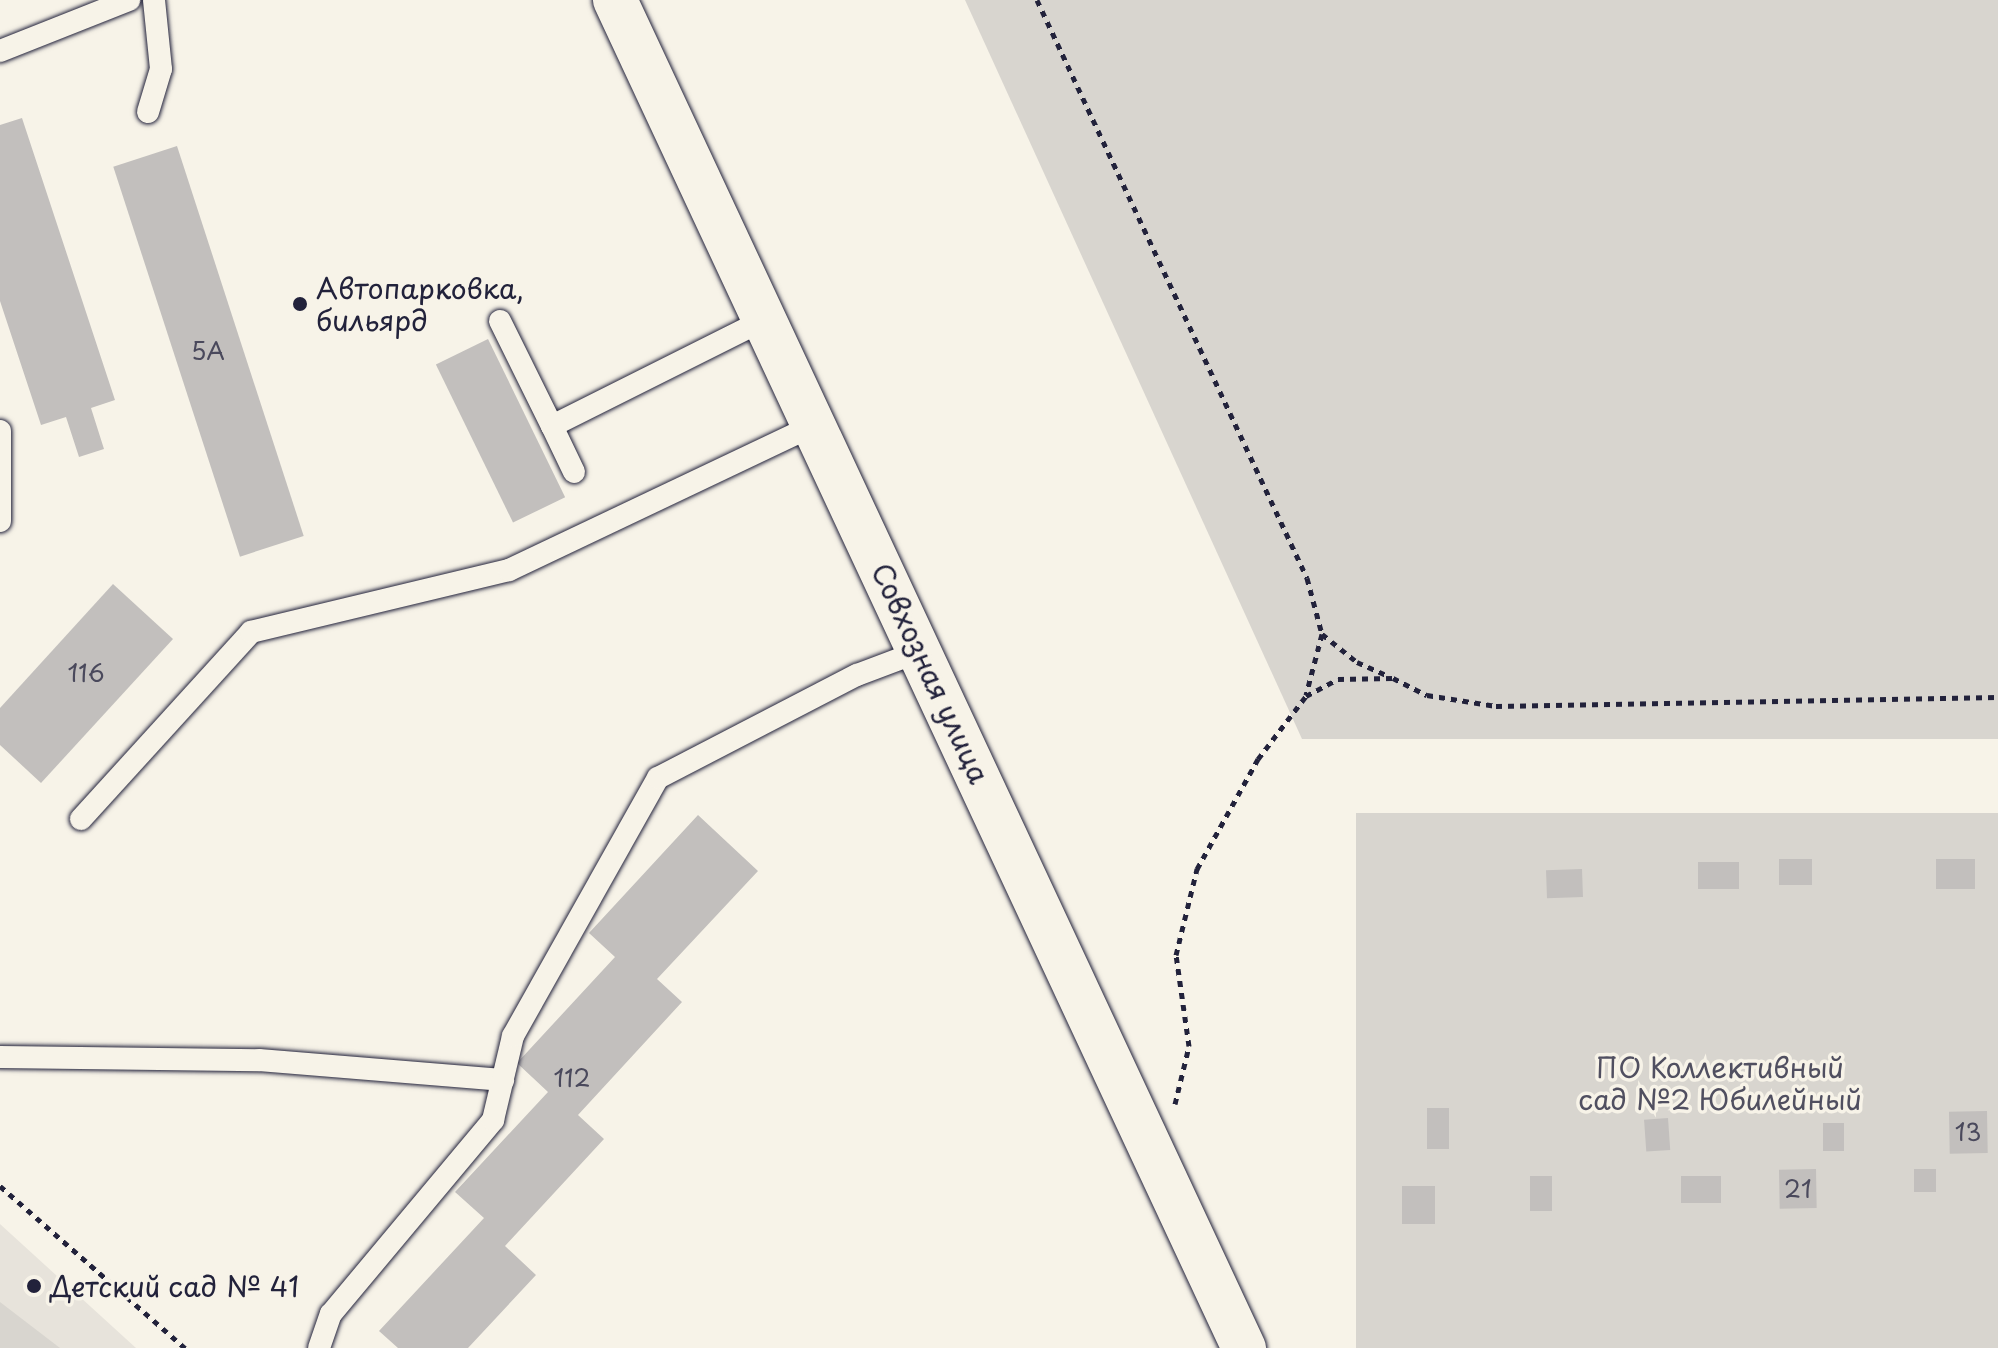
<!DOCTYPE html>
<meta charset="utf-8">
<style>
body{margin:0}
#map{position:relative;width:1998px;height:1348px;overflow:hidden;background:#f7f3e8;font-family:"Playpen Sans",sans-serif}
div>[style]{position:absolute}
.built>*{inset:0;background:#e7e3db}
.green>*{inset:0;background:#d8d5cf;transform-origin:0 0}
.building>*{inset:0;background:#c2bfbd;transform-origin:0 0}
.path>*{height:5px;margin-top:-2.5px;transform-origin:0;background:repeating-linear-gradient(90deg,#22223b 0 6px,transparent 0 12px)}
.roads{filter:drop-shadow(0 0 2px #22223b) drop-shadow(0 0 2px #22223b)}
.service>*{height:22px;margin:-11px;padding:0 11px;transform-origin:11px;border-radius:11px;background:#f7f3e8}
.primary>*{height:44px;margin:-22px;padding:0 22px;transform-origin:22px;border-radius:22px;background:#f7f3e8}
.dots>*{width:22px;height:22px;translate:-50% -50%;box-sizing:border-box;border:4px solid #f7f3e8;border-radius:50%}
span{translate:-50% -50%;white-space:nowrap;text-align:center;line-height:1.15;-webkit-text-stroke:7px #f7f3e8;paint-order:stroke}
.number-label{font-size:24px;color:#4a495c}
.number-label span{-webkit-text-stroke-width:0}
.poi-label{font-size:28px;color:#22223b}
.left{translate:0 -50%;text-align:left}
.street-label{font-size:28px;color:#22223b}
.park-label{font-size:28px;color:#504f60}
</style>
<div id="map">
<div class="built">
<i style="clip-path:polygon(0 1224px,136px 1348px,0 1348px)"></i>
</div>
<div class="green">
<i style="clip-path:polygon(965px 0,1998px 0,1998px 739px,1302px 739px)"></i>
<i style="left:1998px;top:813px;width:535px;height:642px;rotate:90deg"></i>
<i style="clip-path:polygon(0 1302px,60px 1348px,0 1348px)"></i>
</div>
<div class="building">
<i style="clip-path:polygon(22px 118px,115px 400px,91px 408px,104px 449px,79px 457px,66px 417px,41px 425px,0 301px,0 125px)"></i>
<i style="left:177px;top:146px;width:410px;height:67px;rotate:72deg"></i>
<i style="left:488px;top:339px;width:176px;height:58px;rotate:64deg"></i>
<i style="clip-path:polygon(113px 584px,173px 639px,41px 783px,0 745px,0 708px)"></i>
<i style="clip-path:polygon(698px 815px,758px 871px,657px 979px,682px 1002px,578px 1115px,604px 1139px,505px 1246px,536px 1275px,468px 1348px,398px 1348px,379px 1331px,484px 1218px,455px 1192px,548px 1092px,517px 1063px,615px 957px,589px 933px)"></i>
<i style="left:1779px;top:859px;width:33px;height:26px"></i>
<i style="left:1936px;top:859px;width:39px;height:30px"></i>
<i style="left:1698px;top:862px;width:41px;height:27px"></i>
<i style="left:1582px;top:869px;width:28px;height:36px;rotate:88deg"></i>
<i style="left:1427px;top:1108px;width:22px;height:41px"></i>
<i style="left:1987px;top:1111px;width:42px;height:38px;rotate:89deg"></i>
<i style="left:1668px;top:1118px;width:32px;height:24px;rotate:86deg"></i>
<i style="left:1823px;top:1123px;width:21px;height:28px"></i>
<i style="left:1816px;top:1169px;width:39px;height:37px;rotate:89deg"></i>
<i style="left:1914px;top:1169px;width:22px;height:23px"></i>
<i style="left:1530px;top:1176px;width:22px;height:35px"></i>
<i style="left:1681px;top:1176px;width:40px;height:27px"></i>
<i style="left:1402px;top:1186px;width:33px;height:38px"></i>
</div>
<div class="path">
<i style="left:1037px;top:0;width:638px;rotate:64.96deg"></i>
<i style="left:1307px;top:578px;width:58px;rotate:75deg"></i>
<i style="left:1322px;top:634px;width:63px;rotate:104.7deg"></i>
<i style="left:1322px;top:634px;width:45px;rotate:38.7deg"></i>
<i style="left:1357px;top:662px;width:35px;rotate:24deg"></i>
<i style="left:1175px;top:1104px;width:60px;rotate:-76.4deg"></i>
<i style="left:1189px;top:1046px;width:92px;rotate:-98.1deg"></i>
<i style="left:1176px;top:955px;width:89px;rotate:-76.3deg"></i>
<i style="left:1197px;top:869px;width:126px;rotate:-61deg"></i>
<i style="left:1258px;top:759px;width:79px;rotate:-52.7deg"></i>
<i style="left:1306px;top:696px;width:36px;rotate:-28deg"></i>
<i style="left:1338px;top:679px;width:55px;rotate:-1deg"></i>
<i style="left:1393px;top:678px;width:38px;rotate:27deg"></i>
<i style="left:1427px;top:695px;width:70px;rotate:9.1deg"></i>
<i style="left:1496px;top:706px;width:502px;rotate:-1.03deg"></i>
<i style="left:0;top:1186px;width:246px;rotate:41.2deg"></i>
</div>
<div class="roads">
<div class="service">
<i style="left:0;top:51px;width:139px;rotate:-21.6deg"></i>
<i style="left:148px;top:112px;width:45px;rotate:-73.2deg"></i>
<i style="left:161px;top:69px;width:69px;rotate:-95.8deg"></i>
<i style="left:500px;top:321px;width:117px;rotate:63.7deg"></i>
<i style="left:552px;top:426px;width:239px;rotate:-26.6deg"></i>
<i style="left:552px;top:426px;width:51px;rotate:64.4deg"></i>
<i style="left:0;top:431px;width:90px;rotate:90deg"></i>
<i style="left:81px;top:819px;width:253px;rotate:-47.7deg"></i>
<i style="left:251px;top:632px;width:265px;rotate:-13.5deg"></i>
<i style="left:509px;top:570px;width:339px;rotate:-25.4deg"></i>
<i style="left:0;top:1057px;width:259px;rotate:0.7deg"></i>
<i style="left:259px;top:1060px;width:245px;rotate:4.7deg"></i>
<i style="left:319px;top:1348px;width:36px;rotate:-71deg"></i>
<i style="left:331px;top:1314px;width:253px;rotate:-50.1deg"></i>
<i style="left:493px;top:1120px;width:86px;rotate:-76.6deg"></i>
<i style="left:513px;top:1036px;width:296px;rotate:-60.7deg"></i>
<i style="left:658px;top:778px;width:224px;rotate:-27.4deg"></i>
<i style="left:857px;top:675px;width:68px;rotate:-20.6deg"></i>
</div>
<div class="primary">
<i style="left:615px;top:0;width:1488px;rotate:64.99deg"></i>
</div>
</div>
<div class="dots">
<i style="left:300px;top:304px;background:#22223b"></i>
<i style="left:34px;top:1286px;background:#22223b"></i>
</div>
<div class="number-label">
<span style="left:208px;top:351px">5А</span>
<span style="left:86px;top:673px">116</span>
<span style="left:572px;top:1078px">112</span>
<span style="left:1968px;top:1132px">13</span>
<span style="left:1798px;top:1189px">21</span>
</div>
<div class="poi-label">
<span class="left" style="left:316px;top:304px">Автопарковка,<br>бильярд</span>
<span class="left" style="left:50px;top:1286px">Детский сад № 41</span>
</div>
<div class="street-label">
<span style="left:931px;top:673px;rotate:65deg">Совхозная улица</span>
</div>
<div class="park-label">
<span style="left:1720px;top:1083px">ПО Коллективный<br>сад №2 Юбилейный</span>
</div>
</div>
